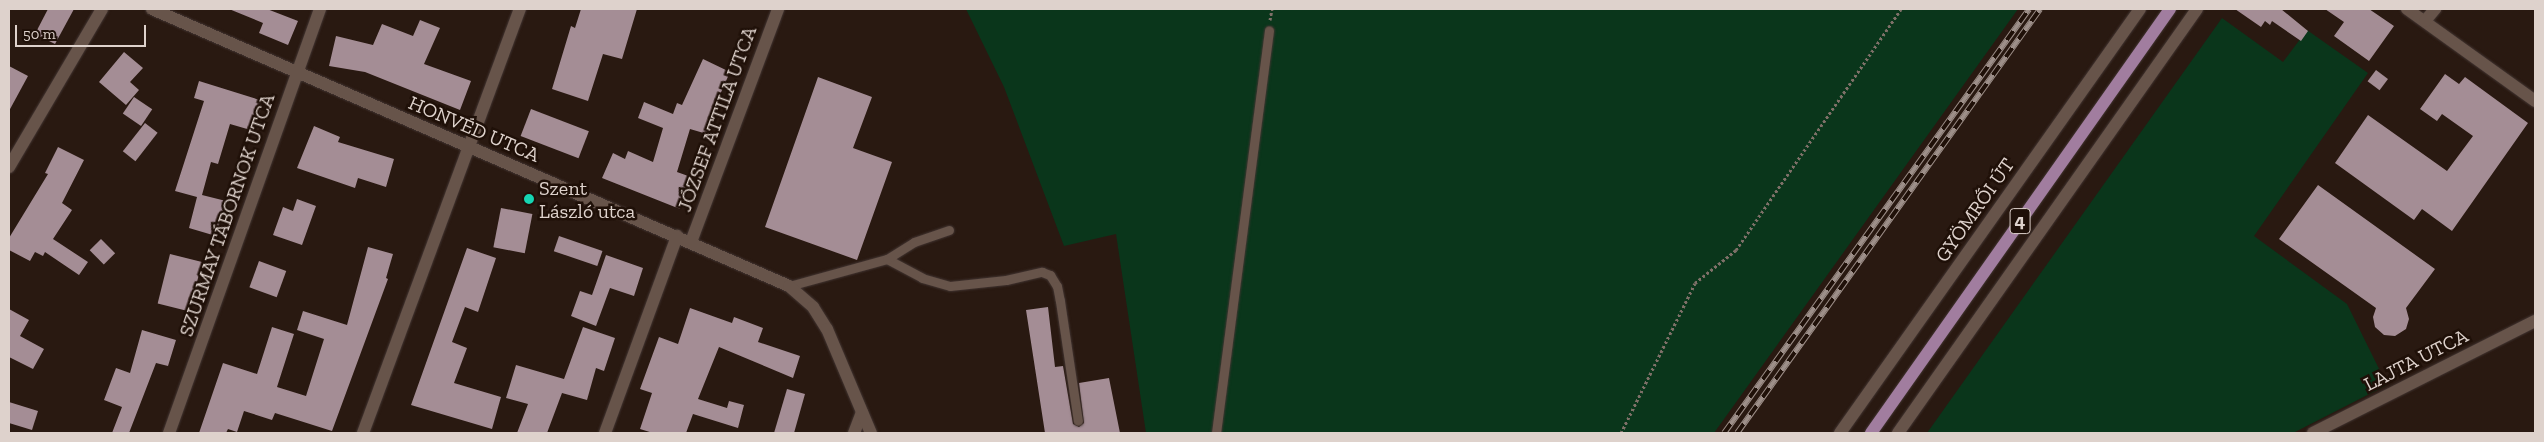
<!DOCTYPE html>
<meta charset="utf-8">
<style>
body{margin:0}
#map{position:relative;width:2544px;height:442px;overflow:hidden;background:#291911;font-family:"Zilla Slab",serif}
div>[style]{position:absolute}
.green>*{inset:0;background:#0a361b}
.building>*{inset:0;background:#a48d95;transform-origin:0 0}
.path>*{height:3px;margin-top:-1.5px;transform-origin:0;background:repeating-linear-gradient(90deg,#7e7068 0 2.5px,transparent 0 5px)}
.roads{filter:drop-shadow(0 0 1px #423532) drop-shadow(0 0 1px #423532)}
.service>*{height:9px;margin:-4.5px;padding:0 4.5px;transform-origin:4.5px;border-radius:4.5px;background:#67544a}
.minor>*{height:12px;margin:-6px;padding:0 6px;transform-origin:6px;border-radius:6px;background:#67544a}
.tertiary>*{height:12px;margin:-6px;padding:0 6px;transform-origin:6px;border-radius:6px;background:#67544a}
.primary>*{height:12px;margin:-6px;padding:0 6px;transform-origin:6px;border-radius:6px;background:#a17d9f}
.rail>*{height:5.5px;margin-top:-2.75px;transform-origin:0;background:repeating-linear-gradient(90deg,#1f1008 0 11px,#9d8f89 0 22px);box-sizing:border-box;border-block:1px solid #9d8f89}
.dots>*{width:14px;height:14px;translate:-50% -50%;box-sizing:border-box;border:2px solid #1f1008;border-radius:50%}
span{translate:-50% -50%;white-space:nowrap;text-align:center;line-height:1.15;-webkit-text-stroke:5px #1f1008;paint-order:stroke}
.shield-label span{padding:1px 4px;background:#1f1008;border:1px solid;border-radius:4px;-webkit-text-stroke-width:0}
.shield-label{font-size:19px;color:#ded2cc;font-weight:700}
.street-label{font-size:20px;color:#ded2cc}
.poi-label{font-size:20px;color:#ded2cc}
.left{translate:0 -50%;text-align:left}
.frame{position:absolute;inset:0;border:10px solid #ded2cc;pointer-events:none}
.scale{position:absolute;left:15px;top:25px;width:131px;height:22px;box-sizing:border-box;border:2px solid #ded2cc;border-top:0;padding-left:6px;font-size:15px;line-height:18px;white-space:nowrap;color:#ded2cc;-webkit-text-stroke:4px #1f1008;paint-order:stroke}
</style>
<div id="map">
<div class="green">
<i style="clip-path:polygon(966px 9px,2018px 9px,1714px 433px,1146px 433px,1116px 234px,1064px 246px,1004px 87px)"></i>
<i style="clip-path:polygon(2222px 18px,2283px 62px,2307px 30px,2368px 73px,2254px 236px,2347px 304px,2387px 385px,2293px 433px,1927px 433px)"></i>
</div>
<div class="building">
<i style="clip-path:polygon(48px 9px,74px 9px,55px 44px,35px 34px)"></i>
<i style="clip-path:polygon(229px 9px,267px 9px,298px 21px,288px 45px,259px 33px,263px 23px)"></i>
<i style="clip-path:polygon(581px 9px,637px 9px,622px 59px,603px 54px,588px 101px,552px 89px,571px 26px,575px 28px)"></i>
<i style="clip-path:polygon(2235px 9px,2281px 9px,2308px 31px,2301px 41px,2272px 21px,2270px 25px,2265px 21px,2261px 27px)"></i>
<i style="clip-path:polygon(2325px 9px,2369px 9px,2394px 26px,2369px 61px,2334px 36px,2344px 22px)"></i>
<i style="clip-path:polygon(420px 20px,440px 28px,424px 64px,471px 81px,460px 110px,365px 72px,329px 66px,336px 36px,373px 45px,382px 24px,413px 36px)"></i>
<i style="clip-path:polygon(124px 52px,143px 68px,130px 82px,139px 90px,126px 105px,99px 82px)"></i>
<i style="clip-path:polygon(703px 59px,730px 72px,711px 115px,707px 134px,690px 129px,677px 172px,691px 177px,680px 209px,602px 178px,613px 153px,625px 159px,628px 151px,653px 162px,663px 128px,638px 118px,644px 102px,673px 114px,677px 103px,682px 105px)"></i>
<i style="clip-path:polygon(9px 66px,28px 76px,9px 111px)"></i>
<i style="left:2376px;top:70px;width:15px;height:14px;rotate:37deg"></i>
<i style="clip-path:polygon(2445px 74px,2459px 84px,2465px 77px,2528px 123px,2452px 231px,2422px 209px,2414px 220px,2335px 163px,2368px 115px,2447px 171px,2473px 136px,2442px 114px,2437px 121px,2420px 109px)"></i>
<i style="clip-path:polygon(818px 77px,872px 97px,853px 148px,892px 162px,857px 260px,765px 227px)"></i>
<i style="clip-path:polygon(199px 81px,263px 101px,254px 131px,230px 124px,218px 164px,211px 162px,202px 195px,226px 201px,216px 236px,189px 228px,197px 197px,175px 191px,204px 101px,194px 98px)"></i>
<i style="left:134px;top:97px;width:22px;height:20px;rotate:34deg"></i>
<i style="left:531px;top:109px;width:62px;height:29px;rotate:21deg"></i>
<i style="left:145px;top:123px;width:16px;height:36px;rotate:38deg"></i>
<i style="clip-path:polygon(314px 126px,340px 137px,338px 142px,394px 159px,386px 187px,358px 178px,355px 188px,297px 168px)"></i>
<i style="clip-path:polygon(58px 147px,84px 160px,62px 203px,72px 210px,53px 239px,88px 262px,79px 275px,45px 252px,43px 256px,35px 252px,30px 261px,9px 250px,9px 238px,48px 174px,45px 173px)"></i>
<i style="clip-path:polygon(2318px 185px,2435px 269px,2406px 308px,2409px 319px,2406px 329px,2395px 336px,2384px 335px,2375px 327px,2373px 317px,2376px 308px,2279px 239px)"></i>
<i style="clip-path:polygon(297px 199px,316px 206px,302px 245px,273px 235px,283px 207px,293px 211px)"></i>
<i style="left:501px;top:208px;width:32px;height:40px;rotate:11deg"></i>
<i style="left:559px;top:236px;width:46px;height:16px;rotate:19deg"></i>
<i style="left:101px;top:239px;width:20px;height:16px;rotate:45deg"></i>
<i style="clip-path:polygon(368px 247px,393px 254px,386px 278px,388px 279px,332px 431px,275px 413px,272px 420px,244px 411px,237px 432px,228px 429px,226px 433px,199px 433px,223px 363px,257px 374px,272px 327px,294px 334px,277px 387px,306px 396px,324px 339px,297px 330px,303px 311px,347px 325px)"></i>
<i style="clip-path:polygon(467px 248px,496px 258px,478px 312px,465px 307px,452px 342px,467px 348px,454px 383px,501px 397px,492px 429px,411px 405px)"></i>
<i style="left:170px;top:254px;width:33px;height:51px;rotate:14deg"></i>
<i style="clip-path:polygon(606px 255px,643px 268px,634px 296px,610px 288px,596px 326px,571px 316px,580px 291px,592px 295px)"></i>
<i style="left:259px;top:261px;width:29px;height:28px;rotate:20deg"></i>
<i style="clip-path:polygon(1048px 307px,1055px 367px,1063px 366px,1073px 424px,1079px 427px,1084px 423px,1079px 383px,1109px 378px,1120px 433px,1045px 433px,1026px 310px)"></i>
<i style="clip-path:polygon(690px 308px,732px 323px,734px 317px,763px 328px,758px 342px,800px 356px,793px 378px,719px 347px,698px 399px,727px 408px,729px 401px,744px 405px,738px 428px,693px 414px,686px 433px,653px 433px,640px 429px,652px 393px,640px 389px,659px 337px,678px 344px)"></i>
<i style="clip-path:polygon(9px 309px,29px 320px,20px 336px,44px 349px,33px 369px,9px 357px)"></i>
<i style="clip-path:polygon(583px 327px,615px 338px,604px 371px,596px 368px,587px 400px,562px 393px,547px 433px,517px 433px,528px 404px,506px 398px,516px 365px,564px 379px)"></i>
<i style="clip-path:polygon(142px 330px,176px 340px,168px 366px,156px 363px,129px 433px,112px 433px,122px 407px,104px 400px,116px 368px,130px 373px)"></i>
<i style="clip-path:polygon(787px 389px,805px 394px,794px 433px,774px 433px)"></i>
<i style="clip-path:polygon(9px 402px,38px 411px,32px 430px,9px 423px)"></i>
</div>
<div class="path">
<i style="left:1270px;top:20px;width:11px;rotate:-80deg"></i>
<i style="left:1621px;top:433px;width:167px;rotate:-63.7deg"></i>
<i style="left:1695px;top:283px;width:53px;rotate:-38.8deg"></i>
<i style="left:1736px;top:250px;width:292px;rotate:-55.6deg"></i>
</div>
<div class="roads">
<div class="service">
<i style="left:887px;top:259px;width:40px;rotate:28deg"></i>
<i style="left:922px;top:278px;width:29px;rotate:16deg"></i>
<i style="left:950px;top:286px;width:56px;rotate:-6.1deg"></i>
<i style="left:1006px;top:280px;width:37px;rotate:-13deg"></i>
<i style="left:1042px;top:272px;width:9px;rotate:21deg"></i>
<i style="left:1050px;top:275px;width:13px;rotate:58deg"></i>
<i style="left:1057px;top:286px;width:15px;rotate:79deg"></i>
<i style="left:1060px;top:301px;width:121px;rotate:81.5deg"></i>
<i style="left:789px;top:286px;width:102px;rotate:-15.4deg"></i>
<i style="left:887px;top:259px;width:32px;rotate:-32deg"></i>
<i style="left:914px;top:242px;width:37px;rotate:-19deg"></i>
<i style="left:1216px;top:433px;width:406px;rotate:-82.5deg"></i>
</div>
<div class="minor">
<i style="left:2407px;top:9px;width:158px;rotate:35.7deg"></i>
<i style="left:2425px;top:21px;width:16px;rotate:-50deg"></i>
<i style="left:9px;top:167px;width:183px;rotate:-59.5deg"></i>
<i style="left:691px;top:242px;width:249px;rotate:-69.5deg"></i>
<i style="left:169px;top:433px;width:450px;rotate:-70.4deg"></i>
<i style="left:363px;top:433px;width:452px;rotate:-69.7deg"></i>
<i style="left:605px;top:433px;width:210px;rotate:-69.9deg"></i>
<i style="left:854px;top:433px;width:22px;rotate:-69deg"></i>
<i style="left:2313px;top:433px;width:249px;rotate:-26.8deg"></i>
</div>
<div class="tertiary">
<i style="left:152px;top:9px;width:695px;rotate:23.5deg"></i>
<i style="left:789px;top:286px;width:32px;rotate:41deg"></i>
<i style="left:813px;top:307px;width:26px;rotate:58deg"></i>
<i style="left:827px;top:329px;width:113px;rotate:67.1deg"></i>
<i style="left:1840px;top:433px;width:519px;rotate:-54.72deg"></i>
<i style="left:1898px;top:433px;width:519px;rotate:-54.81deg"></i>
</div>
<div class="primary">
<i style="left:1871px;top:433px;width:519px;rotate:-54.81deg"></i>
</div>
</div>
<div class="rail">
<i style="left:1724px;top:433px;width:522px;rotate:-54.27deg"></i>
<i style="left:1737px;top:433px;width:521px;rotate:-54.45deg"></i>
</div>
<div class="dots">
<i style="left:529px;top:199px;background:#16d5b3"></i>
</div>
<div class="shield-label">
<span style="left:2020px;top:221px">4</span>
</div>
<div class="street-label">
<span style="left:717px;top:119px;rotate:-70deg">JÓZSEF ATTILA UTCA</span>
<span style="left:474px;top:129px;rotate:23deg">HONVÉD UTCA</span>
<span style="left:1975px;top:210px;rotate:-55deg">GYÖMRŐI ÚT</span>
<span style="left:227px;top:215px;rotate:-71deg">SZURMAY TÁBORNOK UTCA</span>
<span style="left:2416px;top:360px;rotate:-27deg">LAJTA UTCA</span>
</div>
<div class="poi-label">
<span class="left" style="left:539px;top:200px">Szent<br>László utca</span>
</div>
<div class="frame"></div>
<div class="scale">50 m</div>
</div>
